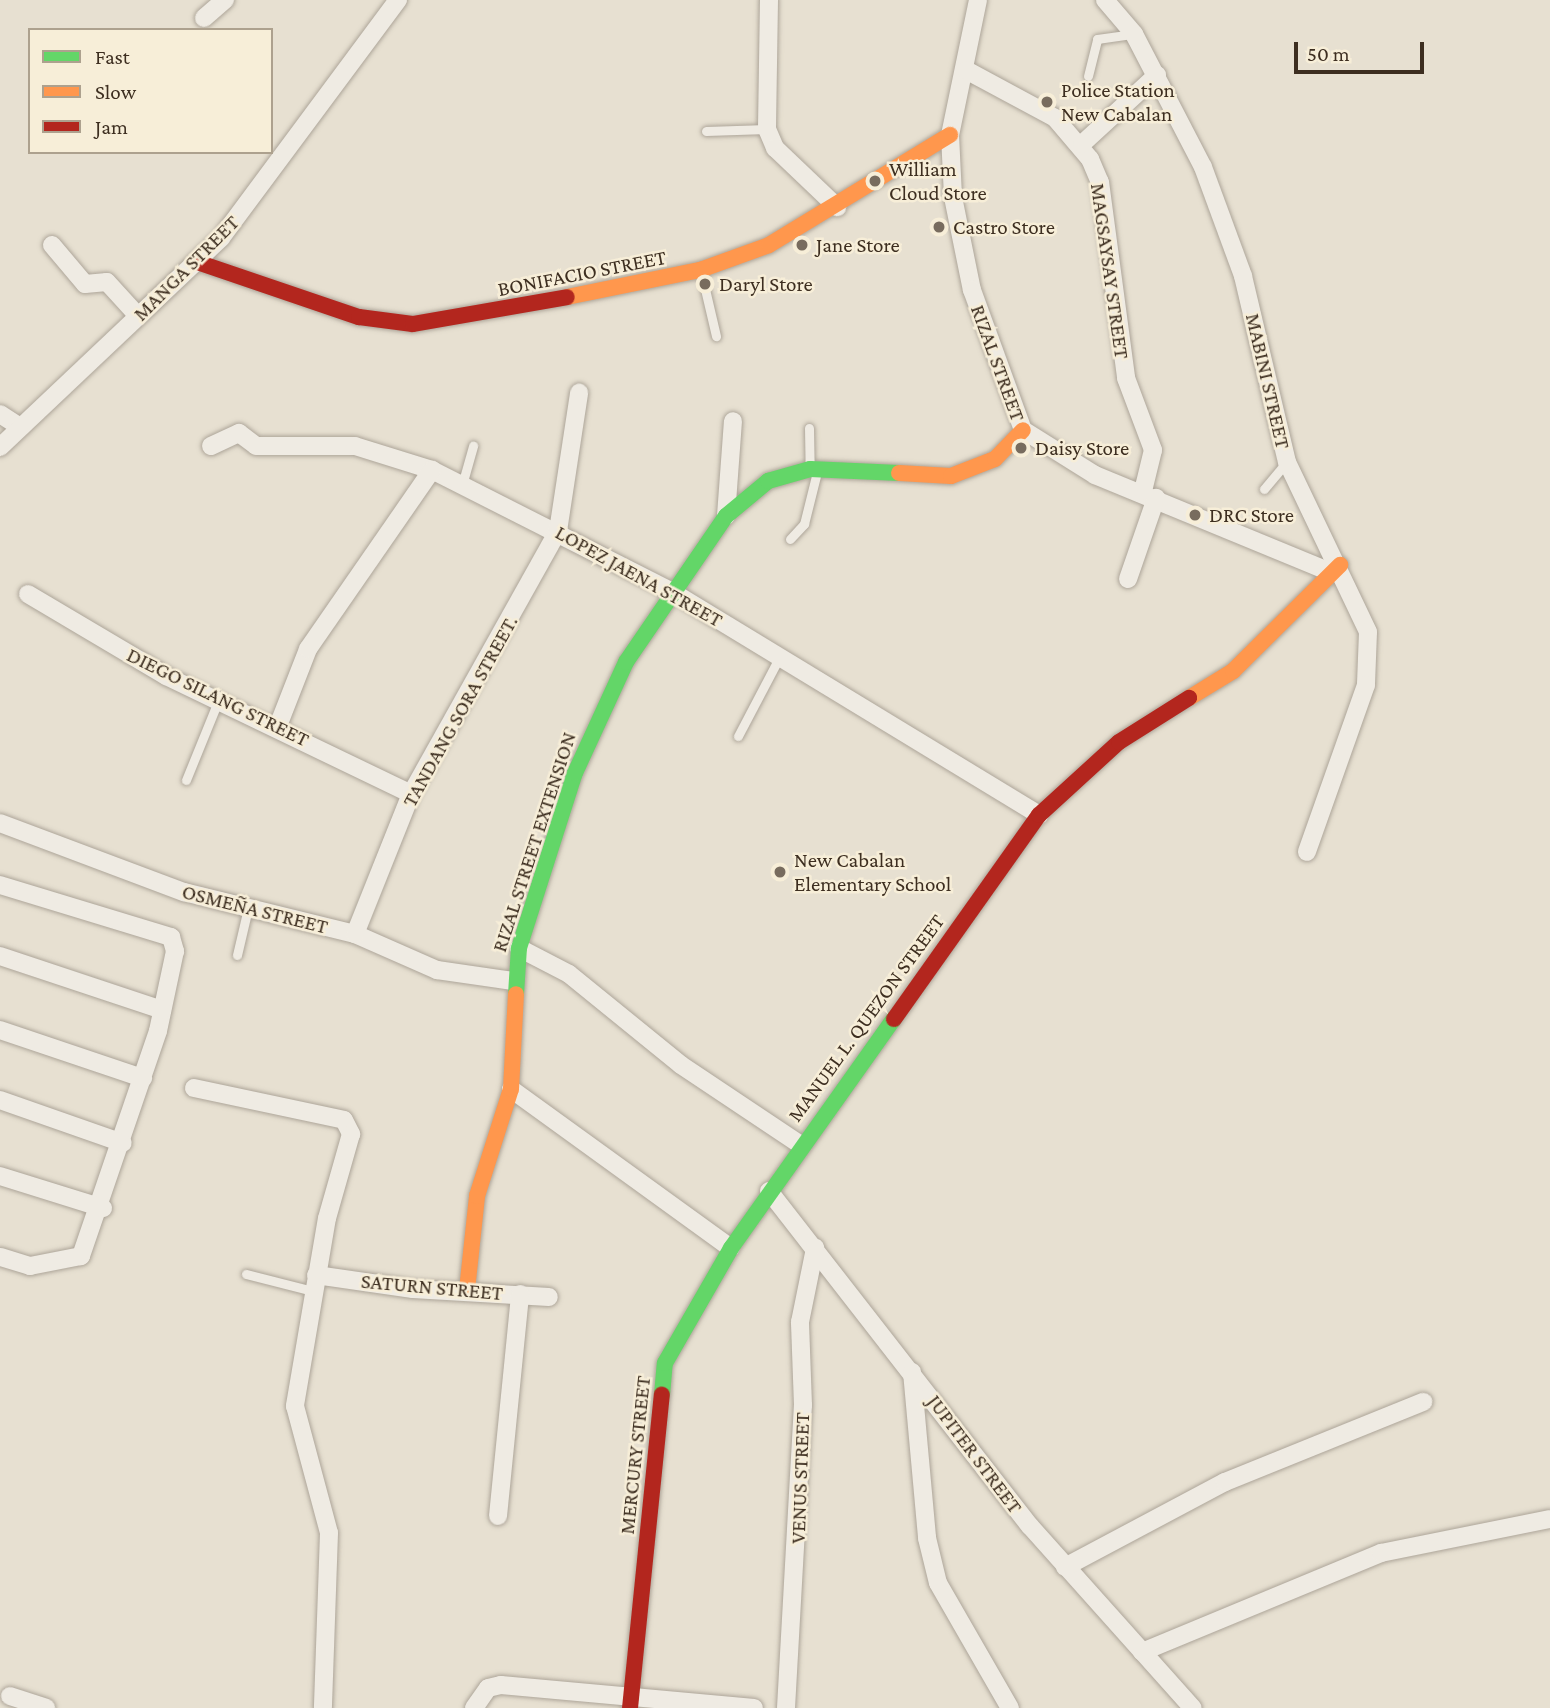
<!DOCTYPE html>
<meta charset="utf-8">
<style>
body{margin:0}
#map{position:relative;width:1550px;height:1708px;overflow:hidden;background:#e7e0d1;font-family:"Crimson Pro",serif}
div>[style]{position:absolute}
.roads{filter:drop-shadow(0 0 2px #ada599) drop-shadow(0 0 2px #ada599)}
.lane>*{height:9px;margin:-4.5px;padding:0 4.5px;transform-origin:4.5px;border-radius:4.5px;background:#efebe3}
.street>*{height:18px;margin:-9px;padding:0 9px;transform-origin:9px;border-radius:9px;background:#efebe3}
.fast>*{height:16px;margin:-8px;padding:0 8px;transform-origin:8px;border-radius:8px;background:#63d668}
.slow>*{height:16px;margin:-8px;padding:0 8px;transform-origin:8px;border-radius:8px;background:#ff974d}
.jam>*{height:16px;margin:-8px;padding:0 8px;transform-origin:8px;border-radius:8px;background:#b3261e}
.dots>*{width:19px;height:19px;translate:-50% -50%;box-sizing:border-box;border:4px solid #f7eed8;border-radius:50%}
span{translate:-50% -50%;white-space:nowrap;text-align:center;line-height:1.15;-webkit-text-stroke:5px #f7eed8;paint-order:stroke}
.poi-label{font-size:21px;color:#3d2e20}
.left{translate:0 -50%;text-align:left}
.street-label{font-size:21px;color:#3d2e20}
.legend{position:absolute;left:28px;top:28px;width:245px;height:126px;box-sizing:border-box;background:#f7eed8;border:2px solid #ada18e;margin:0;padding:9px 12px;list-style:none;font-size:21px;color:#3d2e20}
.legend li{display:flex;align-items:center;gap:14px;height:35px}
.legend b{width:35px;border:2px solid #ada18e}
.scale{position:absolute;left:1294px;top:42px;width:130px;height:32px;box-sizing:border-box;border:4px solid #3d2e20;border-top:0;padding-left:9px;font-size:21px;line-height:24px;white-space:nowrap;color:#3d2e20;-webkit-text-stroke:5px #f7eed8;paint-order:stroke}
</style>
<div id="map">
<div class="roads">
<div class="lane">
<i style="left:1088px;top:76px;width:38px;rotate:-76deg"></i>
<i style="left:1097px;top:39px;width:35px;rotate:-8deg"></i>
<i style="left:706px;top:131px;width:61px;rotate:-1.9deg"></i>
<i style="left:701px;top:272px;width:66px;rotate:76.8deg"></i>
<i style="left:809px;top:428px;width:39px;rotate:89deg"></i>
<i style="left:462px;top:485px;width:41px;rotate:-74.2deg"></i>
<i style="left:1264px;top:489px;width:35px;rotate:-50deg"></i>
<i style="left:790px;top:539px;width:21px;rotate:-47deg"></i>
<i style="left:804px;top:524px;width:54px;rotate:-76deg"></i>
<i style="left:738px;top:736px;width:90px;rotate:-62.3deg"></i>
<i style="left:186px;top:780px;width:85px;rotate:-67.9deg"></i>
<i style="left:237px;top:955px;width:48px;rotate:-76.8deg"></i>
<i style="left:246px;top:1274px;width:69px;rotate:14.2deg"></i>
</div>
<div class="street">
<i style="left:769px;top:0;width:129px;rotate:90.9deg"></i>
<i style="left:767px;top:129px;width:21px;rotate:67deg"></i>
<i style="left:775px;top:148px;width:86px;rotate:43.6deg"></i>
<i style="left:978px;top:0;width:138px;rotate:101.7deg"></i>
<i style="left:950px;top:135px;width:62px;rotate:87.2deg"></i>
<i style="left:953px;top:197px;width:95px;rotate:78.5deg"></i>
<i style="left:972px;top:290px;width:149px;rotate:70deg"></i>
<i style="left:1023px;top:430px;width:85px;rotate:32deg"></i>
<i style="left:1095px;top:475px;width:257px;rotate:22.4deg"></i>
<i style="left:1105px;top:0;width:45px;rotate:49.5deg"></i>
<i style="left:1134px;top:34px;width:150px;rotate:62.6deg"></i>
<i style="left:1203px;top:167px;width:116px;rotate:69.8deg"></i>
<i style="left:1243px;top:276px;width:191px;rotate:76.7deg"></i>
<i style="left:1287px;top:462px;width:188px;rotate:64.5deg"></i>
<i style="left:1368px;top:632px;width:53px;rotate:92.2deg"></i>
<i style="left:1366px;top:685px;width:177px;rotate:109.5deg"></i>
<i style="left:204px;top:18px;width:28px;rotate:-41deg"></i>
<i style="left:966px;top:70px;width:101px;rotate:28.3deg"></i>
<i style="left:1055px;top:118px;width:54px;rotate:49.5deg"></i>
<i style="left:1090px;top:159px;width:25px;rotate:67deg"></i>
<i style="left:1100px;top:182px;width:198px;rotate:82.4deg"></i>
<i style="left:1126px;top:378px;width:77px;rotate:69.4deg"></i>
<i style="left:1153px;top:450px;width:42px;rotate:103.7deg"></i>
<i style="left:1082px;top:144px;width:102px;rotate:-42.6deg"></i>
<i style="left:52px;top:245px;width:51px;rotate:49.8deg"></i>
<i style="left:85px;top:284px;width:22px;rotate:-5deg"></i>
<i style="left:107px;top:282px;width:46px;rotate:47.6deg"></i>
<i style="left:0;top:414px;width:20px;rotate:33deg"></i>
<i style="left:211px;top:446px;width:31px;rotate:-25deg"></i>
<i style="left:239px;top:433px;width:21px;rotate:37deg"></i>
<i style="left:256px;top:446px;width:99px"></i>
<i style="left:355px;top:446px;width:81px;rotate:17.3deg"></i>
<i style="left:432px;top:470px;width:268px;rotate:26.9deg"></i>
<i style="left:671px;top:591px;width:431px;rotate:31.3deg"></i>
<i style="left:0;top:447px;width:304px;rotate:-43.4deg"></i>
<i style="left:221px;top:238px;width:297px;rotate:-53.4deg"></i>
<i style="left:726px;top:516px;width:95px;rotate:-85.8deg"></i>
<i style="left:1128px;top:579px;width:86px;rotate:-70.9deg"></i>
<i style="left:28px;top:594px;width:161px;rotate:30.7deg"></i>
<i style="left:166px;top:676px;width:272px;rotate:25.7deg"></i>
<i style="left:278px;top:726px;width:83px;rotate:-68.7deg"></i>
<i style="left:308px;top:649px;width:218px;rotate:-55.3deg"></i>
<i style="left:0;top:823px;width:197px;rotate:20.6deg"></i>
<i style="left:184px;top:892px;width:176px;rotate:13.8deg"></i>
<i style="left:355px;top:934px;width:90px;rotate:23.7deg"></i>
<i style="left:437px;top:970px;width:77px;rotate:8.2deg"></i>
<i style="left:0;top:885px;width:179px;rotate:16.9deg"></i>
<i style="left:171px;top:937px;width:15px;rotate:74deg"></i>
<i style="left:175px;top:951px;width:82px;rotate:102deg"></i>
<i style="left:158px;top:1031px;width:238px;rotate:108.9deg"></i>
<i style="left:81px;top:1256px;width:52px;rotate:168.9deg"></i>
<i style="left:30px;top:1266px;width:31px;rotate:-163deg"></i>
<i style="left:355px;top:934px;width:151px;rotate:-68.2deg"></i>
<i style="left:411px;top:794px;width:301px;rotate:-60.8deg"></i>
<i style="left:558px;top:531px;width:140px;rotate:-81.3deg"></i>
<i style="left:519px;top:948px;width:56px;rotate:27.5deg"></i>
<i style="left:569px;top:974px;width:144px;rotate:39.1deg"></i>
<i style="left:681px;top:1065px;width:144px;rotate:33.7deg"></i>
<i style="left:0;top:956px;width:171px;rotate:18.4deg"></i>
<i style="left:0;top:1030px;width:151px;rotate:18.6deg"></i>
<i style="left:194px;top:1088px;width:153px;rotate:12deg"></i>
<i style="left:344px;top:1120px;width:16px;rotate:63deg"></i>
<i style="left:351px;top:1134px;width:87px;rotate:105.9deg"></i>
<i style="left:327px;top:1218px;width:191px;rotate:99.7deg"></i>
<i style="left:295px;top:1406px;width:131px;rotate:75deg"></i>
<i style="left:329px;top:1533px;width:175px;rotate:92deg"></i>
<i style="left:511px;top:1089px;width:271px;rotate:35.9deg"></i>
<i style="left:0;top:1100px;width:130px;rotate:19.3deg"></i>
<i style="left:0;top:1176px;width:108px;rotate:17.3deg"></i>
<i style="left:769px;top:1191px;width:425px;rotate:52.1deg"></i>
<i style="left:1030px;top:1526px;width:244px;rotate:48.2deg"></i>
<i style="left:316px;top:1275px;width:98px;rotate:8.2deg"></i>
<i style="left:413px;top:1289px;width:136px;rotate:3.4deg"></i>
<i style="left:912px;top:1372px;width:167px;rotate:84.8deg"></i>
<i style="left:927px;top:1538px;width:46px;rotate:76.3deg"></i>
<i style="left:938px;top:1583px;width:144px;rotate:60.1deg"></i>
<i style="left:498px;top:1516px;width:223px;rotate:-84.3deg"></i>
<i style="left:1065px;top:1567px;width:181px;rotate:-28deg"></i>
<i style="left:1225px;top:1482px;width:214px;rotate:-22deg"></i>
<i style="left:1142px;top:1652px;width:259px;rotate:-22.5deg"></i>
<i style="left:1381px;top:1553px;width:172px;rotate:-11.4deg"></i>
<i style="left:10px;top:1696px;width:38px;rotate:18deg"></i>
<i style="left:474px;top:1708px;width:24px;rotate:-55deg"></i>
<i style="left:488px;top:1688px;width:13px;rotate:-13deg"></i>
<i style="left:501px;top:1685px;width:254px;rotate:5.2deg"></i>
<i style="left:786px;top:1708px;width:303px;rotate:-86.8deg"></i>
<i style="left:803px;top:1405px;width:83px;rotate:-92.1deg"></i>
<i style="left:800px;top:1322px;width:76px;rotate:-78.5deg"></i>
</div>
<div class="fast">
<i style="left:516px;top:994px;width:46px;rotate:-86.3deg"></i>
<i style="left:519px;top:948px;width:184px;rotate:-72.3deg"></i>
<i style="left:575px;top:773px;width:122px;rotate:-65.3deg"></i>
<i style="left:626px;top:662px;width:177px;rotate:-55.6deg"></i>
<i style="left:726px;top:516px;width:55px;rotate:-39.8deg"></i>
<i style="left:768px;top:481px;width:44px;rotate:-15.9deg"></i>
<i style="left:810px;top:469px;width:89px;rotate:2.6deg"></i>
<i style="left:662px;top:1395px;width:32px;rotate:-85deg"></i>
<i style="left:665px;top:1363px;width:133px;rotate:-60.1deg"></i>
<i style="left:731px;top:1248px;width:281px;rotate:-54.6deg"></i>
</div>
<div class="slow">
<i style="left:567px;top:297px;width:136px;rotate:-11.5deg"></i>
<i style="left:700px;top:270px;width:73px;rotate:-19.9deg"></i>
<i style="left:769px;top:245px;width:212px;rotate:-31.3deg"></i>
<i style="left:899px;top:473px;width:52px;rotate:3.3deg"></i>
<i style="left:951px;top:476px;width:47px;rotate:-21.1deg"></i>
<i style="left:995px;top:459px;width:40px;rotate:-46deg"></i>
<i style="left:1189px;top:698px;width:52px;rotate:-31.5deg"></i>
<i style="left:1233px;top:671px;width:151px;rotate:-44.7deg"></i>
<i style="left:467px;top:1290px;width:95px;rotate:-83.9deg"></i>
<i style="left:477px;top:1196px;width:112px;rotate:-72.4deg"></i>
<i style="left:511px;top:1089px;width:95px;rotate:-87deg"></i>
</div>
<div class="jam">
<i style="left:197px;top:262px;width:171px;rotate:18.8deg"></i>
<i style="left:359px;top:317px;width:54px;rotate:7.4deg"></i>
<i style="left:413px;top:324px;width:156px;rotate:-9.9deg"></i>
<i style="left:894px;top:1019px;width:250px;rotate:-54.6deg"></i>
<i style="left:1039px;top:815px;width:108px;rotate:-42.4deg"></i>
<i style="left:1119px;top:742px;width:83px;rotate:-32.2deg"></i>
<i style="left:630px;top:1708px;width:315px;rotate:-84.2deg"></i>
</div>
</div>
<div class="dots">
<i style="left:1047px;top:102px;background:#786c5e"></i>
<i style="left:875px;top:181px;background:#786c5e"></i>
<i style="left:939px;top:227px;background:#786c5e"></i>
<i style="left:802px;top:245px;background:#786c5e"></i>
<i style="left:705px;top:284px;background:#786c5e"></i>
<i style="left:1021px;top:448px;background:#786c5e"></i>
<i style="left:1195px;top:515px;background:#786c5e"></i>
<i style="left:780px;top:872px;background:#786c5e"></i>
</div>
<div class="poi-label">
<span class="left" style="left:1061px;top:102px">Police Station<br>New Cabalan</span>
<span class="left" style="left:889px;top:181px">William<br>Cloud Store</span>
<span class="left" style="left:953px;top:227px">Castro Store</span>
<span class="left" style="left:816px;top:245px">Jane Store</span>
<span class="left" style="left:719px;top:284px">Daryl Store</span>
<span class="left" style="left:1035px;top:448px">Daisy Store</span>
<span class="left" style="left:1209px;top:515px">DRC Store</span>
<span class="left" style="left:794px;top:872px">New Cabalan<br>Elementary School</span>
</div>
<div class="street-label">
<span style="left:186px;top:268px;rotate:-45deg">MANGA STREET</span>
<span style="left:1110px;top:271px;rotate:82deg">MAGSAYSAY STREET</span>
<span style="left:582px;top:273px;rotate:-11deg">BONIFACIO STREET</span>
<span style="left:998px;top:363px;rotate:70deg">RIZAL STREET</span>
<span style="left:1268px;top:381px;rotate:77deg">MABINI STREET</span>
<span style="left:639px;top:576px;rotate:29deg">LOPEZ JAENA STREET</span>
<span style="left:218px;top:697px;rotate:26deg">DIEGO SILANG STREET</span>
<span style="left:460px;top:711px;rotate:-61deg">TANDANG SORA STREET.</span>
<span style="left:534px;top:842px;rotate:-72deg">RIZAL STREET EXTENSION</span>
<span style="left:255px;top:909px;rotate:14deg">OSMEÑA STREET</span>
<span style="left:866px;top:1018px;rotate:-54deg">MANUEL L. QUEZON STREET</span>
<span style="left:432px;top:1287px;rotate:5deg">SATURN STREET</span>
<span style="left:975px;top:1454px;rotate:53deg">JUPITER STREET</span>
<span style="left:635px;top:1455px;rotate:-84deg">MERCURY STREET</span>
<span style="left:800px;top:1478px;rotate:-88deg">VENUS STREET</span>
</div>
<ul class="legend">
<li><b style="height:9px;background:#63d668"></b>Fast</li>
<li><b style="height:9px;background:#ff974d"></b>Slow</li>
<li><b style="height:9px;background:#b3261e"></b>Jam</li>
</ul>
<div class="scale">50 m</div>
</div>
